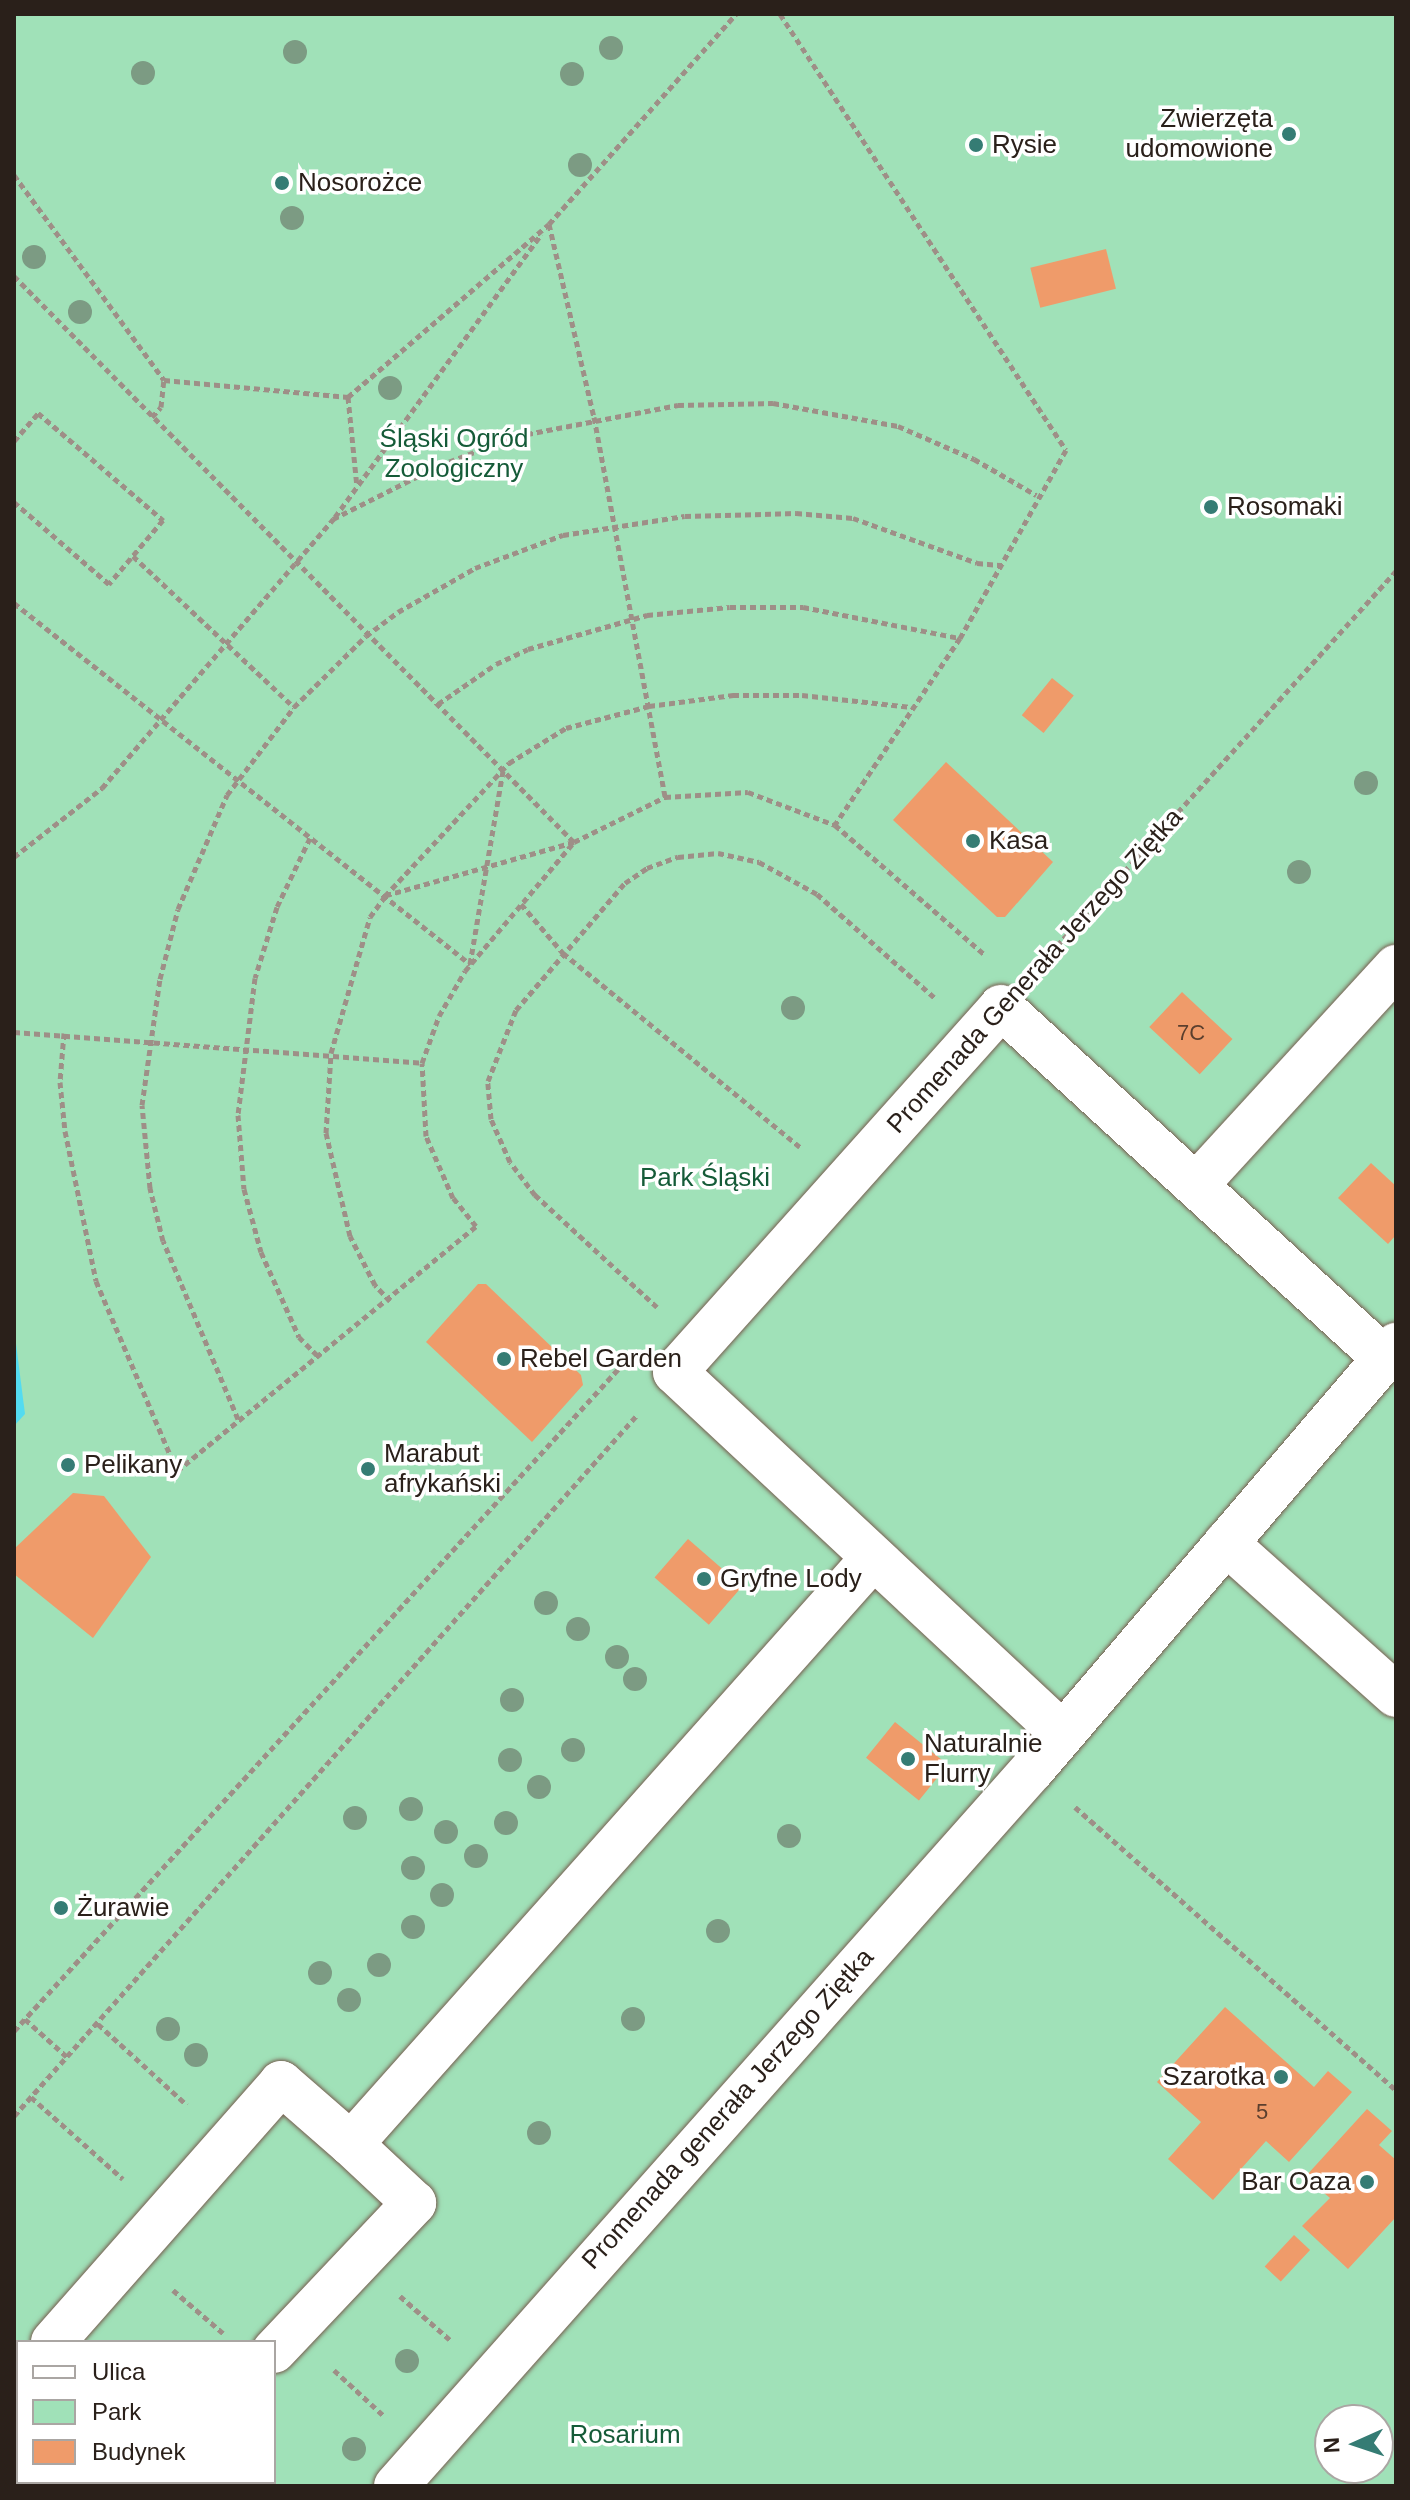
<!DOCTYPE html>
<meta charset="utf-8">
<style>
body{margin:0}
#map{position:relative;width:1410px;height:2500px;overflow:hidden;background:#fbe9df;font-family:Arial,sans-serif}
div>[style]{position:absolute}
.green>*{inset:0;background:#a0e1b8}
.water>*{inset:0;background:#53dbf0}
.building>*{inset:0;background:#ef9b6a;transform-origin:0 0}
.path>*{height:5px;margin-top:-2.5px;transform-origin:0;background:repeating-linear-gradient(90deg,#9e8f87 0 6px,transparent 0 10px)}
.roads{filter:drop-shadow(0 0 2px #775d4f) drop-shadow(0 0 2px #775d4f)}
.minor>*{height:44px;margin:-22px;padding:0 22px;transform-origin:22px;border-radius:22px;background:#fff}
.trees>*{width:24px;height:24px;margin:-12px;border-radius:50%;background:#7c9b83}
.dots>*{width:22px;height:22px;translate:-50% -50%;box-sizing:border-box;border:4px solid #fff;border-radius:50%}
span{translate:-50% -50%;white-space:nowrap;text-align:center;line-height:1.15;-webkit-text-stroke:7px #fff;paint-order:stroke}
.number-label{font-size:22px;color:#5b3f2e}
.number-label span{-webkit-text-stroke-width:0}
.poi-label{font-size:26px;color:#2a201a}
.right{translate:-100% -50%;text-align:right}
.left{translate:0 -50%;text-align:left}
.park-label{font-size:26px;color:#155b38}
.street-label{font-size:26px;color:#2a201a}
.frame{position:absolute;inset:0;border:16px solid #2a201a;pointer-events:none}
.legend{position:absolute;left:16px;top:2340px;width:260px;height:144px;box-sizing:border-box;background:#fff;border:2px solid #aaa6a3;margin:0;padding:10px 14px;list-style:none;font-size:24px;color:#2a201a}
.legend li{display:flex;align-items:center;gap:16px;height:40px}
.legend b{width:40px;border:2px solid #aaa6a3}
.north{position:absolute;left:1314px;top:2404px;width:80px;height:80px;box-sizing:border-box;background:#fff;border:2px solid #aaa6a3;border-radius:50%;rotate:267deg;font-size:22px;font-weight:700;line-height:32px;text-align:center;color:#2a201a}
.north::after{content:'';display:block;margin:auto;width:28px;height:36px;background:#357c74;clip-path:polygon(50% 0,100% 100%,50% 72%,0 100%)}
</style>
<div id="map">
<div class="green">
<i style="clip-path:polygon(evenodd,14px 14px,1396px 14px,1396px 2486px,14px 2486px,14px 14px,18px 2342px,274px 2342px,274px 2482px,18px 2482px,18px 2342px,14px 14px,1330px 2420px,1378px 2420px,1378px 2468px,1330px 2468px,1330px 2420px)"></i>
</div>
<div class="water">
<i style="clip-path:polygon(14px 1328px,25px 1414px,14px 1426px)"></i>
</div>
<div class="building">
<i style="left:1106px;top:249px;width:41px;height:78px;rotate:76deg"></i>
<i style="left:1052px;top:678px;width:28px;height:48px;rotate:39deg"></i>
<i style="clip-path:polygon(946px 762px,1053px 862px,1005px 917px,997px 917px,893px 820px)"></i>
<i style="left:1182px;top:992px;width:69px;height:48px;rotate:43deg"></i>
<i style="clip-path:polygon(1371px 1163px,1396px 1186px,1396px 1235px,1388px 1244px,1338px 1198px)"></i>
<i style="clip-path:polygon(478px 1284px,486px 1284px,581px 1375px,583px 1385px,532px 1442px,426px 1342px)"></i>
<i style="clip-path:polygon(73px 1493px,104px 1496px,151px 1557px,93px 1638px,14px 1574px,14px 1549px)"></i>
<i style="left:688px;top:1539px;width:72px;height:51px;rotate:41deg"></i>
<i style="left:895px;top:1722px;width:68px;height:46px;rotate:39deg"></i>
<i style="clip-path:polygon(1225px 2007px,1314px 2087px,1328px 2071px,1352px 2092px,1289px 2162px,1266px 2141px,1213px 2200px,1168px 2159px,1201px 2122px,1157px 2082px)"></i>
<i style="clip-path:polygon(1367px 2109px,1392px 2131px,1379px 2145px,1396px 2160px,1396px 2217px,1348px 2269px,1302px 2226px,1330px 2198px,1305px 2177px)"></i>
<i style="left:1294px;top:2235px;width:22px;height:43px;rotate:43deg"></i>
</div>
<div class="path">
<i style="left:780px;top:14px;width:521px;rotate:56.74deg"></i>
<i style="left:1066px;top:450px;width:216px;rotate:119.4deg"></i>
<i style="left:960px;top:638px;width:225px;rotate:123.8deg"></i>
<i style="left:14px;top:175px;width:254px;rotate:53.8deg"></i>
<i style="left:549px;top:224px;width:198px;rotate:76.9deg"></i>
<i style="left:594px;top:417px;width:387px;rotate:79.4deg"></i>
<i style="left:14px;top:276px;width:796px;rotate:45.31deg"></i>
<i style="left:574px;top:842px;width:194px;rotate:164.2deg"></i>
<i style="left:348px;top:397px;width:90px;rotate:84.3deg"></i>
<i style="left:152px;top:417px;width:13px;rotate:-48deg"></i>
<i style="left:161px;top:407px;width:27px;rotate:-84deg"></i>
<i style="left:164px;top:380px;width:185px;rotate:5.3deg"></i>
<i style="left:348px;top:397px;width:265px;rotate:-40.7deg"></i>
<i style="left:549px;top:224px;width:281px;rotate:-48.3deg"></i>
<i style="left:14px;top:441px;width:37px;rotate:-49deg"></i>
<i style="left:38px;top:413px;width:165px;rotate:40.6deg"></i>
<i style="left:163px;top:520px;width:84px;rotate:130.2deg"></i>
<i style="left:109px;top:584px;width:125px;rotate:-139.2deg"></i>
<i style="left:335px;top:517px;width:350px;rotate:-53.9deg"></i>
<i style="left:133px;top:556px;width:221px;rotate:43.2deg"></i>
<i style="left:14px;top:603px;width:582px;rotate:38.37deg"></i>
<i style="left:470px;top:964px;width:196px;rotate:-80.3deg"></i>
<i style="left:438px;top:704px;width:70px;rotate:-34.6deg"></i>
<i style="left:496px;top:664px;width:35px;rotate:-25deg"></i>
<i style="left:528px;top:649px;width:124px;rotate:-15.9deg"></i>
<i style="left:647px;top:615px;width:83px;rotate:-5.5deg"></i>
<i style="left:730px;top:607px;width:73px"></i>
<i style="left:803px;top:607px;width:160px;rotate:11.2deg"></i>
<i style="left:310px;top:838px;width:76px;rotate:115.6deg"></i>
<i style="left:277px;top:907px;width:74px;rotate:107.2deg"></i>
<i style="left:255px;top:978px;width:138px;rotate:97.1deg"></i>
<i style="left:238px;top:1115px;width:74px;rotate:85.4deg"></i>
<i style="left:244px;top:1189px;width:65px;rotate:74.9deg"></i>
<i style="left:261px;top:1252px;width:93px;rotate:65.9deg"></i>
<i style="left:299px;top:1337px;width:25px;rotate:45deg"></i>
<i style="left:14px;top:857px;width:112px;rotate:-38.1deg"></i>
<i style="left:102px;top:788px;width:355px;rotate:-49.3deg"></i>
<i style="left:333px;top:519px;width:120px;rotate:-26.8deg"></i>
<i style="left:440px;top:465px;width:82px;rotate:-20.6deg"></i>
<i style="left:517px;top:436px;width:164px;rotate:-10.9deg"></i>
<i style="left:678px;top:405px;width:95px;rotate:-1.2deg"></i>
<i style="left:773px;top:403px;width:127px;rotate:10.4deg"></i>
<i style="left:898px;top:426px;width:83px;rotate:23.5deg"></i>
<i style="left:974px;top:459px;width:72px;rotate:30.1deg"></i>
<i style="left:521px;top:904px;width:65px;rotate:49.4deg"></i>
<i style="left:563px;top:953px;width:306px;rotate:39.3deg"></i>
<i style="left:1037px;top:968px;width:535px;rotate:-47.88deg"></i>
<i style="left:14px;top:1032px;width:409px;rotate:4.3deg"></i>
<i style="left:64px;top:1033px;width:49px;rotate:94.7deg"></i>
<i style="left:60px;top:1082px;width:49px;rotate:84.2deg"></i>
<i style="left:65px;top:1131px;width:153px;rotate:78.3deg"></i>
<i style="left:96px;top:1281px;width:207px;rotate:66.9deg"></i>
<i style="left:177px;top:1471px;width:387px;rotate:-39.3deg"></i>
<i style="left:476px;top:1226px;width:36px;rotate:-129deg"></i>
<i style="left:453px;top:1198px;width:68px;rotate:-113.5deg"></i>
<i style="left:426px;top:1136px;width:73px;rotate:-93.1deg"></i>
<i style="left:422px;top:1063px;width:50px;rotate:-70.1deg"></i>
<i style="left:439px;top:1016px;width:52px;rotate:-60deg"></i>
<i style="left:465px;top:971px;width:169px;rotate:-49.8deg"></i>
<i style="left:574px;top:842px;width:102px;rotate:-26.3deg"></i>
<i style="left:665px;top:797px;width:83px;rotate:-3.4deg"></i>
<i style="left:748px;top:792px;width:93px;rotate:20.8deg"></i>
<i style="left:835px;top:825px;width:198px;rotate:40.9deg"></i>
<i style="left:390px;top:1301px;width:22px;rotate:-133deg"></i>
<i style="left:375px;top:1285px;width:55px;rotate:-117deg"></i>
<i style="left:350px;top:1236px;width:106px;rotate:-103.1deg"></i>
<i style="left:326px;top:1133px;width:80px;rotate:-86.4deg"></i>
<i style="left:331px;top:1053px;width:141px;rotate:-74deg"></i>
<i style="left:370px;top:917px;width:26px;rotate:-54deg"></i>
<i style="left:385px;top:896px;width:182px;rotate:-47deg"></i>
<i style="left:509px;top:763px;width:67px;rotate:-31.6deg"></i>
<i style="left:566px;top:728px;width:86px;rotate:-14.8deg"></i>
<i style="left:649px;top:706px;width:85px;rotate:-7.5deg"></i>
<i style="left:733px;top:695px;width:69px"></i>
<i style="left:802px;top:695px;width:110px;rotate:6.3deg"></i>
<i style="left:657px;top:1307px;width:166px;rotate:-137.4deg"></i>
<i style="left:535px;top:1195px;width:41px;rotate:-127.1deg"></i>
<i style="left:510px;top:1162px;width:47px;rotate:-113.8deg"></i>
<i style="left:491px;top:1119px;width:38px;rotate:-95deg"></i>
<i style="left:488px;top:1081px;width:76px;rotate:-68.5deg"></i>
<i style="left:516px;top:1010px;width:167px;rotate:-49.4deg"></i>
<i style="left:625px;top:883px;width:27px;rotate:-34deg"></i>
<i style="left:647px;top:868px;width:33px;rotate:-20deg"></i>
<i style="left:678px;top:857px;width:40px;rotate:-5.7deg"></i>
<i style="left:718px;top:853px;width:42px;rotate:12.4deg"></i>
<i style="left:759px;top:862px;width:66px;rotate:28.9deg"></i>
<i style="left:817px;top:894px;width:159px;rotate:41.4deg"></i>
<i style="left:238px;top:1419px;width:193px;rotate:-112.8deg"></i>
<i style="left:163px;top:1241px;width:55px;rotate:-103.8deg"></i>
<i style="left:150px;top:1188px;width:83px;rotate:-95.5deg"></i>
<i style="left:142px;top:1105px;width:127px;rotate:-81.9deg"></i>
<i style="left:160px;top:979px;width:72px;rotate:-75.6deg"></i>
<i style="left:178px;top:909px;width:124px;rotate:-66.7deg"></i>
<i style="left:227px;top:795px;width:111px;rotate:-52.7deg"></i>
<i style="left:294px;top:707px;width:101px;rotate:-44.6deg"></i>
<i style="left:366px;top:636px;width:40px;rotate:-37deg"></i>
<i style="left:398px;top:612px;width:89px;rotate:-29.7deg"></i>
<i style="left:475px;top:568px;width:94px;rotate:-20.6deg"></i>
<i style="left:563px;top:535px;width:123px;rotate:-8.9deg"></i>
<i style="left:685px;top:516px;width:111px;rotate:-1.5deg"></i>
<i style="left:796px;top:513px;width:57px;rotate:5deg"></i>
<i style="left:853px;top:518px;width:132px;rotate:19.9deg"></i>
<i style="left:977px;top:563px;width:25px;rotate:5deg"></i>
<i style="left:1075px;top:1807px;width:428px;rotate:41.4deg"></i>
<i style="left:25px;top:2019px;width:57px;rotate:42.1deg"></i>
<i style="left:98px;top:2024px;width:120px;rotate:42.3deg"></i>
<i style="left:14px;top:2031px;width:899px;rotate:-47.61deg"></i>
<i style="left:31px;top:2097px;width:123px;rotate:41.7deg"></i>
<i style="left:14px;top:2116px;width:939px;rotate:-48.37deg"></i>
<i style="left:173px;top:2290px;width:66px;rotate:40.7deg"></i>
<i style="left:400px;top:2296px;width:67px;rotate:41.3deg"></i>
<i style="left:334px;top:2370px;width:67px;rotate:42.6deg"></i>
</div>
<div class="roads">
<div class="minor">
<i style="left:1199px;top:1182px;width:292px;rotate:-47.5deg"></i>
<i style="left:1226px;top:1543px;width:228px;rotate:41.8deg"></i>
<i style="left:1062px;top:1733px;width:529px;rotate:-136.99deg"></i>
<i style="left:675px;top:1372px;width:489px;rotate:-48.2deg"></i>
<i style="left:1001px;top:1007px;width:520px;rotate:42.5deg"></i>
<i style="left:53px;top:2342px;width:345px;rotate:-48.6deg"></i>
<i style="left:281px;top:2083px;width:93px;rotate:41.1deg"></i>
<i style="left:274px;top:2351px;width:204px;rotate:-46.6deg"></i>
<i style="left:414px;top:2203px;width:86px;rotate:-136.9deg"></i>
<i style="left:351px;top:2144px;width:785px;rotate:-48.31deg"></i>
<i style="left:14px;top:2388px;width:6px;rotate:-45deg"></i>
<i style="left:151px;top:2486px;width:6px;rotate:-45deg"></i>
<i style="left:396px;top:2486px;width:958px;rotate:-48.39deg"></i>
<i style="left:1032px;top:1770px;width:560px;rotate:-49.42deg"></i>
</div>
</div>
<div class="trees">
<i style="left:611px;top:48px"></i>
<i style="left:295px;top:52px"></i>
<i style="left:143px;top:73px"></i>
<i style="left:572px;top:74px"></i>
<i style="left:580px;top:165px"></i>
<i style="left:292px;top:218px"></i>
<i style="left:34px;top:257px"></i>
<i style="left:80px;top:312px"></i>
<i style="left:390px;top:388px"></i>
<i style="left:1366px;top:783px"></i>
<i style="left:1299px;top:872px"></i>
<i style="left:793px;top:1008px"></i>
<i style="left:546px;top:1603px"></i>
<i style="left:578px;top:1629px"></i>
<i style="left:617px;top:1657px"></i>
<i style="left:635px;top:1679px"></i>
<i style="left:512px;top:1700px"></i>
<i style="left:573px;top:1750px"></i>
<i style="left:510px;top:1760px"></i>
<i style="left:539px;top:1787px"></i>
<i style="left:411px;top:1809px"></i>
<i style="left:355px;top:1818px"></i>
<i style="left:506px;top:1823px"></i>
<i style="left:446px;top:1832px"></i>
<i style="left:789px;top:1836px"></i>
<i style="left:476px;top:1856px"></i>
<i style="left:413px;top:1868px"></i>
<i style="left:442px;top:1895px"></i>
<i style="left:413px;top:1927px"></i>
<i style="left:718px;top:1931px"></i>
<i style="left:379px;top:1965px"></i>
<i style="left:320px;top:1973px"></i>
<i style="left:349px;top:2000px"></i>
<i style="left:633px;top:2019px"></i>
<i style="left:168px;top:2029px"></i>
<i style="left:196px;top:2055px"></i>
<i style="left:539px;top:2133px"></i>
<i style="left:407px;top:2361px"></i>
<i style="left:354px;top:2449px"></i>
</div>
<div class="dots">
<i style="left:1289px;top:134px;background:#357c74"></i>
<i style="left:976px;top:145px;background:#357c74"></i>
<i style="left:282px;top:183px;background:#357c74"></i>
<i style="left:1211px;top:507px;background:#357c74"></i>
<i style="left:973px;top:841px;background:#357c74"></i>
<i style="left:504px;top:1359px;background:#357c74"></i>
<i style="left:68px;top:1465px;background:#357c74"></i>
<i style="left:368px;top:1469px;background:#357c74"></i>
<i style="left:704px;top:1579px;background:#357c74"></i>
<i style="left:908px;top:1759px;background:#357c74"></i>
<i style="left:61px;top:1908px;background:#357c74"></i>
<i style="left:1281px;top:2077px;background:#357c74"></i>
<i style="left:1367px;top:2182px;background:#357c74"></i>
</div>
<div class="number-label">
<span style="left:1191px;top:1033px">7C</span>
<span style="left:1262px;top:2112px">5</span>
</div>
<div class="poi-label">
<span class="right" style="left:1273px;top:134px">Zwierzęta<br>udomowione</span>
<span class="left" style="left:992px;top:145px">Rysie</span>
<span class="left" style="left:298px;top:183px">Nosorożce</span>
<span class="left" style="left:1227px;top:507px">Rosomaki</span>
<span class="left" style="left:989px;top:841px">Kasa</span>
<span class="left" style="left:520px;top:1359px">Rebel Garden</span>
<span class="left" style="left:384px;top:1469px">Marabut<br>afrykański</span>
<span class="left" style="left:84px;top:1465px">Pelikany</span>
<span class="left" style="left:720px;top:1579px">Gryfne Lody</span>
<span class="left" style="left:924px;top:1759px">Naturalnie<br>Flurry</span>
<span class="left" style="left:77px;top:1908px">Żurawie</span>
<span class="right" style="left:1265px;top:2077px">Szarotka</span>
<span class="right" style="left:1351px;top:2182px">Bar Oaza</span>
</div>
<div class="park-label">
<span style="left:454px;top:454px">Śląski Ogród<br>Zoologiczny</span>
<span style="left:705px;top:1178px">Park Śląski</span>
<span style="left:625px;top:2435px">Rosarium</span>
</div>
<div class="street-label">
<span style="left:1035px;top:971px;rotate:-48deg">Promenada Generała Jerzego Ziętka</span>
<span style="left:728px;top:2109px;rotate:-48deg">Promenada generała Jerzego Ziętka</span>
</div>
<div class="frame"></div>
<ul class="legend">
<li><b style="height:10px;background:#fff"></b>Ulica</li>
<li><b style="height:22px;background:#a0e1b8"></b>Park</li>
<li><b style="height:22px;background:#ef9b6a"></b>Budynek</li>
</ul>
<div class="north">N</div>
</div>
